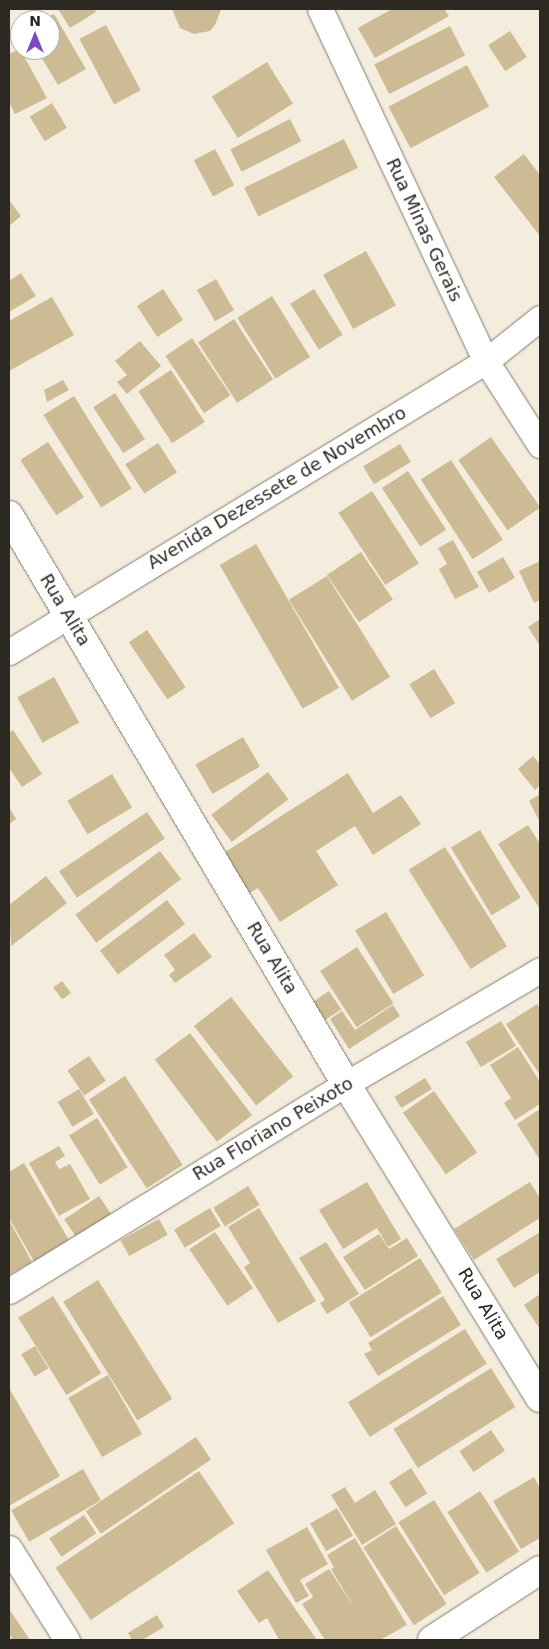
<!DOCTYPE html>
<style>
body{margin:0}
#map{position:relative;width:549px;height:1649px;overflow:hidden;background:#f4eddd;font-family:"DejaVu Sans",sans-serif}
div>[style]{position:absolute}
.building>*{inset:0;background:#cdbb96;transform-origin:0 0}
.roads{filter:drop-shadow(0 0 1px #827c6d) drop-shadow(0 0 1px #827c6d)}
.minor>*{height:25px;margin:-12.5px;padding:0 12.5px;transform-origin:12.5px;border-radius:12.5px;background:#fff}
.tertiary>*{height:28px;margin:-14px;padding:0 14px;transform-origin:14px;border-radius:14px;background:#fff}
span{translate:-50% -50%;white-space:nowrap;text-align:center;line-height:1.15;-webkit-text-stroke:4px #fff;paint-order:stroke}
.street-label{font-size:18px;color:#2c2923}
.frame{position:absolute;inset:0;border:10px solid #2c2923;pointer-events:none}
.north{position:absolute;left:10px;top:10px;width:50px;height:50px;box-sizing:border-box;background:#fff;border:1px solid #aba9a7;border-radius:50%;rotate:0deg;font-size:14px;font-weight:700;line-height:20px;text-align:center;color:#2c2923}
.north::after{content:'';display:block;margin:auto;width:18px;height:22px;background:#7c49c0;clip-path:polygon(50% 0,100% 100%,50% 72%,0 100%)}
</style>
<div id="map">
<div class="building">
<i style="clip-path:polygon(58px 9px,94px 9px,96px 12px,70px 28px)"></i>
<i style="clip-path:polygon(172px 9px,220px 9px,221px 10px,215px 25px,210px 31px,194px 34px,180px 28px)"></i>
<i style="clip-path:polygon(392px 9px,444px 9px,449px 16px,375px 58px,358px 28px)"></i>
<i style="clip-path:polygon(54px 14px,86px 69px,58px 85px,37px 50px,50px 50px,50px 20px,43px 20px)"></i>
<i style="left:106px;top:25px;width:74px;height:30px;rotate:62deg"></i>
<i style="left:450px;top:26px;width:33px;height:85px;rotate:63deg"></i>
<i style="left:510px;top:31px;width:31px;height:26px;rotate:57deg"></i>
<i style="clip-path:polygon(20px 49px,47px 98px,15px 114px,9px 102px,9px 54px)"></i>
<i style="left:267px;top:62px;width:49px;height:65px;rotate:58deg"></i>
<i style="left:467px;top:65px;width:47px;height:89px;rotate:62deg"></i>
<i style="left:52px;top:103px;width:29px;height:26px;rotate:59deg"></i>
<i style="left:290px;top:119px;width:25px;height:67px;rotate:63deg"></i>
<i style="left:344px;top:139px;width:32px;height:111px;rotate:64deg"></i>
<i style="left:215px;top:149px;width:41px;height:24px;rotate:62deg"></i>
<i style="clip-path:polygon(524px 154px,540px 175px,540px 236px,494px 177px)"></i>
<i style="clip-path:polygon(9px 200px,21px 216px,9px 226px)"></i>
<i style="left:366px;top:251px;width:62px;height:49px;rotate:61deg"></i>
<i style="clip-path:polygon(21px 273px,36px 296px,9px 312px,9px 281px)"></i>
<i style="left:216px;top:279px;width:36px;height:22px;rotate:60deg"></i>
<i style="left:163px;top:289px;width:37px;height:31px;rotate:57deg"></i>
<i style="left:314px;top:289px;width:54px;height:28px;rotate:58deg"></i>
<i style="left:272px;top:296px;width:72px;height:41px;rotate:58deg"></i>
<i style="clip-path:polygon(52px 297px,74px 335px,9px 371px,9px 321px)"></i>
<i style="left:234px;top:319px;width:72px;height:43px;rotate:57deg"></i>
<i style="left:192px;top:338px;width:69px;height:32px;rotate:56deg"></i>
<i style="clip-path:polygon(140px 341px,161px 366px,127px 394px,117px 382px,127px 375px,115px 361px)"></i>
<i style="left:171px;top:370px;width:62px;height:39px;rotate:57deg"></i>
<i style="clip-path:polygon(63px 380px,69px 390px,47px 402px,44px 390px)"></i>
<i style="left:115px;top:393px;width:55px;height:26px;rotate:57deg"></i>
<i style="left:74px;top:396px;width:109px;height:36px;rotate:58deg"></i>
<i style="left:491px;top:437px;width:86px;height:40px;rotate:55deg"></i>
<i style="left:48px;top:442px;width:66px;height:33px;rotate:57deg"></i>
<i style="left:158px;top:443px;width:35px;height:39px;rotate:57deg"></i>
<i style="left:400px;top:444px;width:21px;height:43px;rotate:59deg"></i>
<i style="left:451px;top:460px;width:95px;height:36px;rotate:57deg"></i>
<i style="left:408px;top:471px;width:70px;height:31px;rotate:57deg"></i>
<i style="left:372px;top:491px;width:86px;height:40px;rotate:57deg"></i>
<i style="clip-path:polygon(453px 540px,479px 587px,455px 599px,439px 569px,447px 564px,438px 548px)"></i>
<i style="left:256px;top:544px;width:166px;height:42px;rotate:60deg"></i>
<i style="left:361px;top:552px;width:57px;height:41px;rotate:56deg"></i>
<i style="left:503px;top:557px;width:24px;height:30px;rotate:60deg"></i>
<i style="clip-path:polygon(540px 561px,540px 600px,534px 603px,519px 571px)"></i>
<i style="left:327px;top:576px;width:119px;height:45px;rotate:58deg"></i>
<i style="clip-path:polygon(540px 619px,540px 646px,528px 627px)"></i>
<i style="left:147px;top:630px;width:69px;height:22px;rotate:56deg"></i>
<i style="left:434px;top:669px;width:40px;height:29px;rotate:58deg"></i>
<i style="left:54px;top:677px;width:52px;height:42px;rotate:61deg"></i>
<i style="clip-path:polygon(13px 730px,42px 774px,22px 787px,9px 768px,9px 733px)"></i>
<i style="left:243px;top:737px;width:34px;height:55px;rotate:60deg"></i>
<i style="clip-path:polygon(533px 756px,540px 764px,540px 785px,535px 790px,518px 769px)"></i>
<i style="left:268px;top:772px;width:34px;height:71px;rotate:53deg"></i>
<i style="clip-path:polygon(348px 773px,373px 813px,401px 795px,421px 824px,373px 855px,355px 826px,316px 851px,338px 885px,280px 922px,258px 888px,245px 896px,219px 856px)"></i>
<i style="left:112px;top:774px;width:39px;height:52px;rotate:59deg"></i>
<i style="clip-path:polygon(540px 794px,540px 822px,529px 801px)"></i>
<i style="clip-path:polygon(9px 807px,16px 819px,9px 824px)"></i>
<i style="left:147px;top:812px;width:32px;height:106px;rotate:56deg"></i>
<i style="clip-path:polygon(528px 825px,540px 844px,540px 909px,498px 844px)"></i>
<i style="left:480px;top:830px;width:79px;height:34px;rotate:59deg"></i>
<i style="left:445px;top:847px;width:117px;height:43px;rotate:58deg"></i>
<i style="left:160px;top:851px;width:35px;height:106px;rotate:53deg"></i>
<i style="clip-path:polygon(46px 876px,67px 903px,11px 946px,9px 905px)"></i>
<i style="left:167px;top:900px;width:30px;height:84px;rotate:53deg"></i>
<i style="left:386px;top:912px;width:74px;height:36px;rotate:59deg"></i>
<i style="clip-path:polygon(194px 933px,212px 957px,175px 983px,169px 975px,175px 970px,164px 955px)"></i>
<i style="left:357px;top:947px;width:67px;height:44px;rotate:57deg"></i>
<i style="left:62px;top:981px;width:15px;height:11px;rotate:53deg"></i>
<i style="left:329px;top:991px;width:22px;height:21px;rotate:56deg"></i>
<i style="left:231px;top:997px;width:101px;height:47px;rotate:52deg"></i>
<i style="clip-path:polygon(537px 1004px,540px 1008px,540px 1075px,506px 1024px)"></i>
<i style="clip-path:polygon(393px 1005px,400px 1016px,349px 1049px,330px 1019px,342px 1011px,355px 1030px)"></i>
<i style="left:501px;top:1021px;width:29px;height:41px;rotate:59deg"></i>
<i style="left:190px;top:1033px;width:103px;height:44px;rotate:53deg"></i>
<i style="clip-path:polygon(518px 1047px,540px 1082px,540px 1104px,515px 1120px,504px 1103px,511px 1098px,490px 1065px)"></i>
<i style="left:89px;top:1056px;width:30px;height:26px;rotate:56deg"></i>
<i style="left:125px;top:1076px;width:106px;height:43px;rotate:57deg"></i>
<i style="left:425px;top:1078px;width:13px;height:36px;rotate:58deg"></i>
<i style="left:79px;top:1089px;width:29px;height:25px;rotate:59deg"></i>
<i style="left:434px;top:1091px;width:75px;height:38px;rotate:55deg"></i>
<i style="clip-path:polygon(540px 1109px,540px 1160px,517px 1124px)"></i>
<i style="left:97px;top:1118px;width:58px;height:33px;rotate:58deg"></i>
<i style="clip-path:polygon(59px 1146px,65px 1156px,55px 1162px,59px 1169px,70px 1164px,90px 1199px,59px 1216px,29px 1163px)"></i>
<i style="clip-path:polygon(24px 1163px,70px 1242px,35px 1263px,9px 1218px,9px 1172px)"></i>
<i style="clip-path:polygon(367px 1182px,401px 1239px,388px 1247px,377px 1228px,343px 1249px,319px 1210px)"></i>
<i style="clip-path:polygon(530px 1182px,540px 1198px,540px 1218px,474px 1260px,454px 1229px)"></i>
<i style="left:248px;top:1186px;width:22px;height:41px;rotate:58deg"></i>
<i style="left:99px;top:1196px;width:23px;height:42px;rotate:56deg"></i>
<i style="left:210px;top:1208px;width:21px;height:42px;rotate:59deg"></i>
<i style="clip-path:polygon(259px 1208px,316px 1301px,278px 1323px,244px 1267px,250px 1263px,228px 1227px)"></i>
<i style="left:159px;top:1219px;width:18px;height:44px;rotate:61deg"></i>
<i style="clip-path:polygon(9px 1220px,32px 1262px,9px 1275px)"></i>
<i style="left:215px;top:1232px;width:68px;height:31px;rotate:56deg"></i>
<i style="clip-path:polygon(540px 1232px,540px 1272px,514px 1288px,496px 1259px)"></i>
<i style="clip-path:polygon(379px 1234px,389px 1249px,407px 1238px,418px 1256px,365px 1290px,343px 1257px)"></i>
<i style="clip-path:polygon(326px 1242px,359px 1294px,327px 1314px,320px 1303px,325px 1300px,299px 1258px)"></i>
<i style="left:420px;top:1258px;width:41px;height:84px;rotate:58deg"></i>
<i style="left:98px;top:1280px;width:140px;height:41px;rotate:58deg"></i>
<i style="clip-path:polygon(540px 1294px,540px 1329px,524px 1305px)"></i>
<i style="left:53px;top:1296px;width:91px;height:41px;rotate:58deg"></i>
<i style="clip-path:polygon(443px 1296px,461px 1325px,378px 1376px,364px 1354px,372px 1350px,368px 1343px)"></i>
<i style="left:465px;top:1329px;width:41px;height:138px;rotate:58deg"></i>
<i style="left:35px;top:1346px;width:26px;height:16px;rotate:59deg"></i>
<i style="left:491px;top:1368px;width:46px;height:115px;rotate:58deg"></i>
<i style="left:108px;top:1375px;width:68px;height:46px;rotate:60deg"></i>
<i style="clip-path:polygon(9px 1388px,60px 1476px,9px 1506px)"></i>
<i style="left:491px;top:1430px;width:25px;height:38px;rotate:56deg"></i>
<i style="left:196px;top:1437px;width:27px;height:133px;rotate:56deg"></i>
<i style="left:411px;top:1468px;width:30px;height:26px;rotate:57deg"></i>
<i style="left:83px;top:1469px;width:36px;height:83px;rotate:60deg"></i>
<i style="left:199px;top:1471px;width:63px;height:173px;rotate:56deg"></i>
<i style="clip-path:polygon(534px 1477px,540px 1488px,540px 1538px,521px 1549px,493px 1501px)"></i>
<i style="clip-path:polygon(345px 1487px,355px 1503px,375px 1490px,396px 1524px,362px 1545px,331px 1495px)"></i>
<i style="left:480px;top:1491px;width:72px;height:39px;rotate:57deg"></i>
<i style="left:434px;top:1500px;width:86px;height:42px;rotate:58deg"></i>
<i style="left:337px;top:1508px;width:32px;height:31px;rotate:60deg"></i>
<i style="left:84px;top:1515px;width:22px;height:42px;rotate:56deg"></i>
<i style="left:396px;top:1526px;width:93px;height:39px;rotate:57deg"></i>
<i style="clip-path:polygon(307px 1527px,328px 1564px,300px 1580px,309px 1596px,296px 1603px,266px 1550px)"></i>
<i style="clip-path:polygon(355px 1538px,407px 1625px,380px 1640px,325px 1640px,302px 1604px,313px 1597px,305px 1584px,329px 1569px,355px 1609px,331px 1569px,334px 1567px,327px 1555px)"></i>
<i style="clip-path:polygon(268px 1570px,317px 1640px,279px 1640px,267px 1618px,259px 1623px,237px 1591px)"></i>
<i style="clip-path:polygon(9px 1609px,30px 1640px,13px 1640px,9px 1633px)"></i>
<i style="clip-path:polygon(157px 1615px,164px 1627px,142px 1640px,132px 1640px,128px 1633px)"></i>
</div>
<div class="roads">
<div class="minor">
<i style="left:320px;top:9px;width:389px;rotate:64.8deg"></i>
<i style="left:486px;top:361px;width:100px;rotate:57.3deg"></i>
<i style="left:9px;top:652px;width:559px;rotate:-31.39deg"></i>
<i style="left:486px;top:361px;width:69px;rotate:-38.5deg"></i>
<i style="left:9px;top:1291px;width:395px;rotate:-31.6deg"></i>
<i style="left:346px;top:1084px;width:225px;rotate:-30.4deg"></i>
<i style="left:9px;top:1548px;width:109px;rotate:57.8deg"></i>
</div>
<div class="tertiary">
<i style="left:9px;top:515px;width:661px;rotate:59.36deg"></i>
<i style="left:346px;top:1084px;width:369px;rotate:58.3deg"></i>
<i style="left:432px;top:1640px;width:129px;rotate:-32.9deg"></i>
</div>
</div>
<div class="street-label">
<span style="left:424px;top:230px;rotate:65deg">Rua Minas Gerais</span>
<span style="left:277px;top:488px;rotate:-31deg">Avenida Dezessete de Novembro</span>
<span style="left:65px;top:610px;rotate:59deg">Rua Alita</span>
<span style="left:272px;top:958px;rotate:59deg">Rua Alita</span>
<span style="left:273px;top:1129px;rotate:-31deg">Rua Floriano Peixoto</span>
<span style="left:483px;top:1304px;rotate:59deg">Rua Alita</span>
</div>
<div class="frame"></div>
<div class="north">N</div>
</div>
